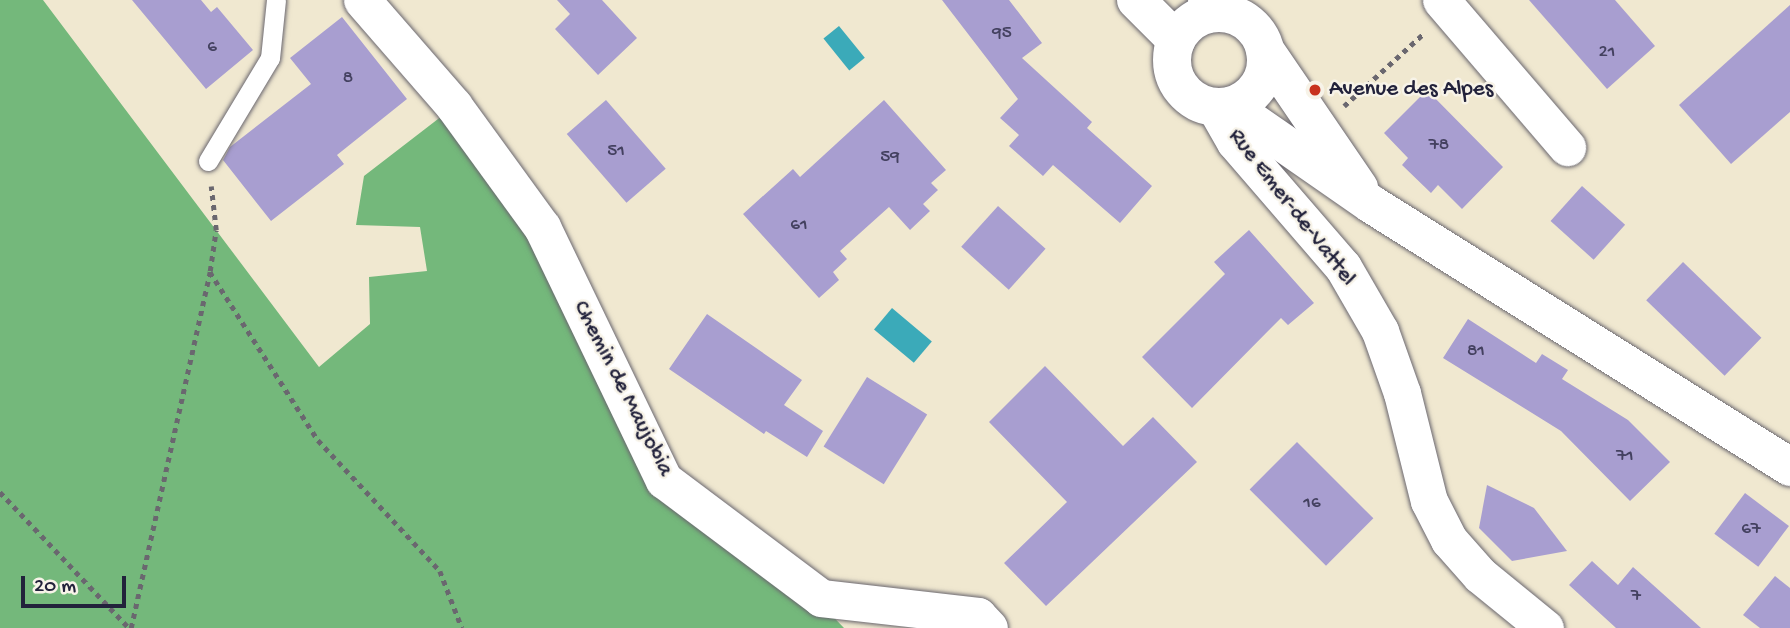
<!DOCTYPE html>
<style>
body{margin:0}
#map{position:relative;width:1790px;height:628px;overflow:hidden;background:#f0e8d0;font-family:"Gochi Hand",sans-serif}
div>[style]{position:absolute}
.forest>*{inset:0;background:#74b87b}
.water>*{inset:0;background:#3baab9;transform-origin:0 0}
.building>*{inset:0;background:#a89ed0;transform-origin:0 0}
.path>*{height:4.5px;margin-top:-2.25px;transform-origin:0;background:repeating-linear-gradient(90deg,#6a676f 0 5px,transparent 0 10px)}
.roads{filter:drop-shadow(0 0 2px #6a676f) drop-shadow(0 0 2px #6a676f)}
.service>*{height:19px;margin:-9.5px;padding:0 9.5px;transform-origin:9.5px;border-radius:9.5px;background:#fff}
.minor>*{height:37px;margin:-18.5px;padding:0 18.5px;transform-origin:18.5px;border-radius:18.5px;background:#fff}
.tertiary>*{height:38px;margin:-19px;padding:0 19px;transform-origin:19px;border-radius:19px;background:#fff}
.secondary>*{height:38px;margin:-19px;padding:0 19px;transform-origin:19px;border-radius:19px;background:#fff}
.secondary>.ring{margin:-19px;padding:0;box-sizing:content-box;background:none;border:38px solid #fff;border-radius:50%}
.dots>*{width:19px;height:19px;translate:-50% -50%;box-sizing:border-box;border:4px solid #f7f3e8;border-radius:50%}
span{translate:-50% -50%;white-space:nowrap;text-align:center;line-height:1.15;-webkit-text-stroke:5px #f7f3e8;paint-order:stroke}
.number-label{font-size:19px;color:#444160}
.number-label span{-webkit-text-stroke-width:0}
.poi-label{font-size:23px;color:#22223b}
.left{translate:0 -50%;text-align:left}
.street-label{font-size:23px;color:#22223b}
.scale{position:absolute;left:21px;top:576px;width:105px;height:32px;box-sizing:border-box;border:4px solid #22223b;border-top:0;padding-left:9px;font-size:21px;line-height:24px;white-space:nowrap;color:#22223b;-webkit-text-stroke:5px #f7f3e8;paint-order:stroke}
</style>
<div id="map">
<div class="forest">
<i style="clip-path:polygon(0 0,43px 0,319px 367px,370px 324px,369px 277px,427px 271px,420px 227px,356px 225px,364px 176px,451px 109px,539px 230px,660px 483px,817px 600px,844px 628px,0 628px)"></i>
</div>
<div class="water">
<i style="left:839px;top:26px;width:41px;height:20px;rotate:51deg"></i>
<i style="left:892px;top:308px;width:52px;height:28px;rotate:40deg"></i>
</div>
<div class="building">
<i style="clip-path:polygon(132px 0,201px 0,211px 12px,217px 7px,253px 50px,206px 89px)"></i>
<i style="clip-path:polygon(557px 0,602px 0,637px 38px,598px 75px,555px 29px,570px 14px)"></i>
<i style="clip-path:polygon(942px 0,1009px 0,1042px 43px,1022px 58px,1092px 122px,1087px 128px,1152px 186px,1120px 223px,1053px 165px,1043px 176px,1009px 146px,1019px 135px,1000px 118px,1018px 99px)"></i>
<i style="clip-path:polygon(1529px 0,1615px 0,1655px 46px,1607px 89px)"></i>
<i style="clip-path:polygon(1790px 5px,1790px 112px,1731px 164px,1679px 105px)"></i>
<i style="clip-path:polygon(342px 17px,407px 99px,337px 155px,344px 164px,271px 221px,223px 160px,230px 147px,311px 84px,290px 58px)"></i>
<i style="clip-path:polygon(1427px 90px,1503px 167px,1462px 209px,1438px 185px,1431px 193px,1402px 165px,1408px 158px,1384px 133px)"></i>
<i style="left:606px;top:100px;width:91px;height:52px;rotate:49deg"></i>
<i style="clip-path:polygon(884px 100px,946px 170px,931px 183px,938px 190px,923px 204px,930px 211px,910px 230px,889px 207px,840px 251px,847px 259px,833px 272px,839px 280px,819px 298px,743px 214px,793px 169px,800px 177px)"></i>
<i style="left:1582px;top:186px;width:58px;height:47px;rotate:42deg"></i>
<i style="left:998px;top:206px;width:64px;height:55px;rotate:42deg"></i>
<i style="clip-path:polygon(1249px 230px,1314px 303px,1288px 325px,1281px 318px,1192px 408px,1142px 357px,1225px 274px,1214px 262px)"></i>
<i style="left:1683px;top:262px;width:109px;height:53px;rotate:44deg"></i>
<i style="clip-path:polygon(707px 314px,802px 380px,784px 405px,823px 431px,807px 457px,766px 431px,764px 434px,669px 369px)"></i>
<i style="clip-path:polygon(1468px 319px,1536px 363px,1542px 354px,1568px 370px,1562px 379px,1628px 420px,1670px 462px,1630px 501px,1561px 431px,1443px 358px)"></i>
<i style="clip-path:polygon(1045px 366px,1123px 446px,1153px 417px,1197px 462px,1046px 606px,1004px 563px,1067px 502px,989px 422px)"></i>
<i style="left:867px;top:377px;width:71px;height:82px;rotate:32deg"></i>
<i style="left:1297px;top:442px;width:108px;height:67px;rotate:45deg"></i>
<i style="clip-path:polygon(1487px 485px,1534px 508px,1567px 551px,1512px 561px,1479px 528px)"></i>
<i style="left:1745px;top:493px;width:55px;height:51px;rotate:37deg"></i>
<i style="clip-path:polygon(1592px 561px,1618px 585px,1633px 567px,1701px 628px,1616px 628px,1569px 585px)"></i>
<i style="clip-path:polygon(1775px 576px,1790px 588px,1790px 628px,1760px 628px,1743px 615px)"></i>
</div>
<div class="path">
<i style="left:1344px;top:106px;width:107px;rotate:-42.3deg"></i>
<i style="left:210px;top:272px;width:200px;rotate:57.3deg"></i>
<i style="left:318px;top:440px;width:179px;rotate:47deg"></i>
<i style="left:440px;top:571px;width:61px;rotate:68.9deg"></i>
<i style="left:0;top:492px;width:187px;rotate:46.5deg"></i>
<i style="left:131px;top:628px;width:366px;rotate:-77.5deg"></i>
<i style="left:210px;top:271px;width:41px;rotate:-81.7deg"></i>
<i style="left:216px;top:230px;width:44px;rotate:-96.5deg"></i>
</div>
<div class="roads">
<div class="service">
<i style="left:208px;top:161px;width:120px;rotate:-59deg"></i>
<i style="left:270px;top:58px;width:58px;rotate:-84.1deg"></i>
</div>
<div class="minor">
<i style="left:362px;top:0;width:140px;rotate:49deg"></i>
<i style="left:454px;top:106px;width:150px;rotate:54deg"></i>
<i style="left:542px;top:227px;width:281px;rotate:64.3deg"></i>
<i style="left:664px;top:480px;width:196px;rotate:36.9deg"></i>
<i style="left:821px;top:598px;width:158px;rotate:6.5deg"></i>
<i style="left:978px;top:616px;width:16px;rotate:47deg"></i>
<i style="left:1441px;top:0;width:194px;rotate:49.4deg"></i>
<i style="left:1215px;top:107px;width:40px;rotate:60.3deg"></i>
<i style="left:1235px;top:142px;width:165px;rotate:49.2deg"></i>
<i style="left:1343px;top:267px;width:74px;rotate:60deg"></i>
<i style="left:1380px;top:331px;width:66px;rotate:70.5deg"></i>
<i style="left:1402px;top:393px;width:111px;rotate:76deg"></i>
<i style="left:1429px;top:501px;width:44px;rotate:62.9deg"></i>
<i style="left:1449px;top:540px;width:47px;rotate:48.5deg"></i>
<i style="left:1480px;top:575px;width:84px;rotate:39.2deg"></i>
</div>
<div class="tertiary">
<i style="left:1207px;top:0;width:14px;rotate:73deg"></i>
</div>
<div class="secondary">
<i style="left:1136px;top:0;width:57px;rotate:45deg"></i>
<i class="ring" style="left:1172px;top:13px;width:56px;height:56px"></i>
<i style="left:1265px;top:50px;width:167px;rotate:55.7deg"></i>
<i style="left:1230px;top:106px;width:172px;rotate:34.8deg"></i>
<i style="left:1371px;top:204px;width:495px;rotate:32.1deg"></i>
</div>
</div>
<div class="dots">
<i style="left:1315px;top:90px;background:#c8321e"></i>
</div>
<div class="number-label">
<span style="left:1002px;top:34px">95</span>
<span style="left:212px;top:48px">6</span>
<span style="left:1607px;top:53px">21</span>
<span style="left:348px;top:79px">8</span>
<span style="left:1439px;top:146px">78</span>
<span style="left:616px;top:152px">51</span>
<span style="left:890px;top:158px">59</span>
<span style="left:799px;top:226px">61</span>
<span style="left:1476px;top:352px">81</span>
<span style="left:1625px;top:457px">71</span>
<span style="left:1312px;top:504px">16</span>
<span style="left:1751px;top:530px">67</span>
<span style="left:1636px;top:597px">7</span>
</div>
<div class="poi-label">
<span class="left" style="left:1329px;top:90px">Avenue des Alpes</span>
</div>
<div class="street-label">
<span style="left:1291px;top:208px;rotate:52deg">Rue Emer-de-Vattel</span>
<span style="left:622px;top:389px;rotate:63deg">Chemin de Maujobia</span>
</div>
<div class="scale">20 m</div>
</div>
